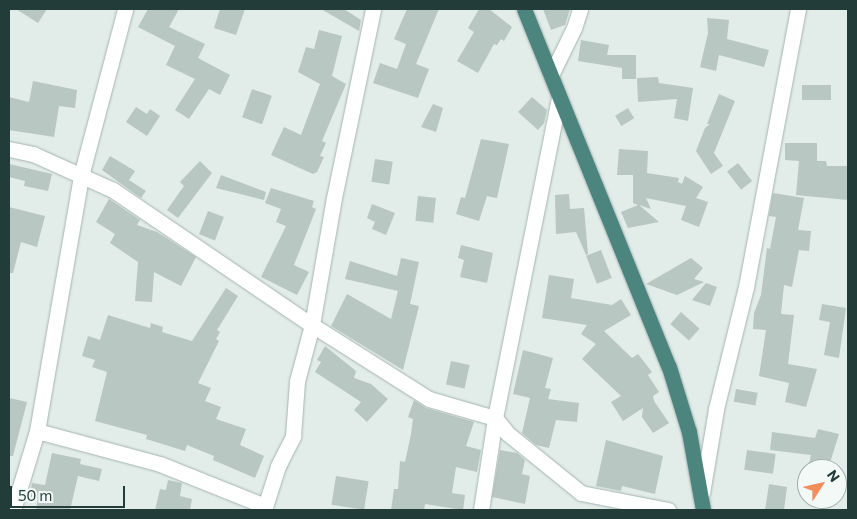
<!DOCTYPE html>
<style>
body{margin:0}
#map{position:relative;width:857px;height:519px;overflow:hidden;background:#e2ece9;font-family:Commissioner,sans-serif}
div>[style]{position:absolute}
.building>*{inset:0;background:#b8c7c2;transform-origin:0 0}
.roads{filter:drop-shadow(0 0 1px #a5b4b1) drop-shadow(0 0 1px #a5b4b1)}
.minor>*{height:15px;margin:-7.5px;padding:0 7.5px;transform-origin:7.5px;border-radius:7.5px;background:#fff}
.trunk>*{height:15px;margin:-7.5px;padding:0 7.5px;transform-origin:7.5px;border-radius:7.5px;background:#4b857e}
span{translate:-50% -50%;white-space:nowrap;text-align:center;line-height:1.15;-webkit-text-stroke:4px #f3f9f6;paint-order:stroke}
.frame{position:absolute;inset:0;border:10px solid #223d39;pointer-events:none}
.north{position:absolute;left:797px;top:459px;width:50px;height:50px;box-sizing:border-box;background:#f3f9f6;border:1px solid #9faeaa;border-radius:50%;rotate:55deg;font-size:14px;font-weight:700;line-height:20px;text-align:center;color:#223d39}
.north::after{content:'';display:block;margin:auto;width:18px;height:22px;background:#f08f5d;clip-path:polygon(50% 0,100% 100%,50% 72%,0 100%)}
.scale{position:absolute;left:10px;top:486px;width:115px;height:22px;box-sizing:border-box;border:2px solid #223d39;border-top:0;padding-left:6px;font-size:15px;line-height:18px;white-space:nowrap;color:#223d39;-webkit-text-stroke:4px #f3f9f6;paint-order:stroke}
</style>
<div id="map">
<div class="building">
<i style="clip-path:polygon(16px 9px,47px 9px,38px 23px)"></i>
<i style="clip-path:polygon(148px 9px,179px 9px,169px 27px,205px 44px,198px 58px,230px 75px,220px 95px,209px 89px,189px 119px,175px 110px,195px 79px,166px 65px,175px 46px,138px 27px)"></i>
<i style="clip-path:polygon(220px 9px,245px 9px,236px 35px,214px 28px)"></i>
<i style="clip-path:polygon(321px 9px,344px 9px,361px 20px,359px 31px)"></i>
<i style="clip-path:polygon(407px 9px,439px 9px,416px 64px,429px 69px,418px 98px,373px 83px,380px 63px,397px 69px,406px 44px,394px 39px)"></i>
<i style="clip-path:polygon(479px 9px,489px 9px,512px 27px,504px 41px,501px 39px,497px 45px,494px 44px,478px 73px,457px 61px,474px 32px,468px 28px)"></i>
<i style="clip-path:polygon(543px 9px,570px 9px,565px 25px,551px 30px)"></i>
<i style="clip-path:polygon(707px 18px,729px 20px,727px 39px,769px 50px,764px 67px,719px 55px,716px 71px,700px 67px,708px 33px)"></i>
<i style="clip-path:polygon(319px 30px,342px 36px,332px 76px,346px 84px,322px 141px,326px 143px,320px 156px,324px 157px,317px 172px,313px 174px,271px 155px,284px 127px,301px 135px,320px 84px,298px 72px,306px 47px,314px 49px)"></i>
<i style="clip-path:polygon(581px 40px,609px 45px,607px 55px,636px 55px,636px 79px,622px 79px,622px 68px,578px 61px)"></i>
<i style="clip-path:polygon(658px 77px,659px 83px,693px 88px,688px 121px,674px 118px,677px 99px,638px 102px,637px 78px)"></i>
<i style="clip-path:polygon(33px 81px,77px 90px,75px 108px,59px 106px,54px 137px,9px 130px,9px 97px,29px 102px)"></i>
<i style="left:802px;top:85px;width:29px;height:15px"></i>
<i style="left:252px;top:89px;width:21px;height:30px;rotate:19deg"></i>
<i style="clip-path:polygon(719px 94px,735px 101px,714px 153px,723px 166px,711px 174px,696px 151px,705px 128px,710px 124px,707px 124px)"></i>
<i style="clip-path:polygon(532px 97px,547px 110px,544px 123px,538px 130px,518px 112px)"></i>
<i style="clip-path:polygon(433px 104px,443px 108px,436px 132px,421px 127px)"></i>
<i style="clip-path:polygon(136px 107px,147px 114px,150px 109px,160px 116px,147px 136px,126px 122px)"></i>
<i style="left:628px;top:108px;width:12px;height:15px;rotate:59deg"></i>
<i style="clip-path:polygon(481px 139px,509px 144px,497px 198px,487px 196px,479px 221px,456px 214px,461px 197px,465px 198px)"></i>
<i style="clip-path:polygon(785px 143px,817px 143px,817px 161px,826px 161px,827px 166px,848px 166px,848px 200px,796px 195px,799px 161px,785px 160px)"></i>
<i style="clip-path:polygon(619px 149px,648px 151px,647px 173px,679px 178px,678px 182px,682px 184px,685px 176px,703px 187px,696px 198px,708px 202px,699px 227px,681px 220px,686px 206px,646px 198px,651px 209px,639px 205px,659px 222px,628px 228px,621px 212px,638px 205px,633px 203px,633px 175px,617px 175px)"></i>
<i style="clip-path:polygon(110px 156px,135px 171px,129px 180px,146px 191px,141px 198px,102px 170px)"></i>
<i style="left:375px;top:159px;width:18px;height:23px;rotate:9deg"></i>
<i style="clip-path:polygon(200px 161px,212px 173px,178px 218px,167px 210px,184px 186px,180px 182px)"></i>
<i style="left:738px;top:163px;width:23px;height:14px;rotate:52deg"></i>
<i style="clip-path:polygon(9px 164px,52px 174px,48px 191px,24px 186px,25px 181px,9px 177px)"></i>
<i style="clip-path:polygon(221px 175px,266px 192px,264px 200px,216px 188px)"></i>
<i style="clip-path:polygon(271px 188px,314px 201px,312px 207px,316px 209px,294px 265px,309px 272px,297px 295px,261px 277px,286px 226px,276px 222px,281px 209px,265px 203px)"></i>
<i style="clip-path:polygon(773px 193px,804px 198px,798px 230px,811px 231px,809px 251px,799px 250px,792px 287px,784px 285px,781px 314px,794px 315px,788px 364px,817px 369px,806px 407px,785px 402px,789px 383px,759px 376px,766px 330px,753px 329px,754px 313px,761px 295px,767px 248px,770px 249px,776px 217px,769px 216px)"></i>
<i style="clip-path:polygon(569px 194px,570px 209px,584px 208px,588px 254px,586px 255px,576px 232px,556px 234px,555px 195px)"></i>
<i style="left:418px;top:196px;width:18px;height:25px;rotate:6deg"></i>
<i style="clip-path:polygon(109px 199px,140px 220px,137px 225px,157px 232px,196px 257px,181px 286px,154px 272px,152px 302px,135px 301px,138px 262px,110px 243px,115px 234px,96px 222px)"></i>
<i style="clip-path:polygon(372px 204px,395px 213px,386px 235px,372px 229px,375px 222px,367px 218px)"></i>
<i style="clip-path:polygon(9px 207px,45px 216px,37px 247px,21px 242px,13px 273px,9px 273px)"></i>
<i style="left:208px;top:211px;width:17px;height:25px;rotate:21deg"></i>
<i style="clip-path:polygon(461px 245px,493px 253px,487px 283px,460px 277px,464px 260px,458px 258px)"></i>
<i style="left:601px;top:250px;width:30px;height:16px;rotate:69deg"></i>
<i style="clip-path:polygon(401px 258px,419px 262px,410px 304px,419px 306px,403px 370px,331px 326px,347px 294px,391px 319px,398px 291px,345px 279px,350px 261px,397px 276px)"></i>
<i style="clip-path:polygon(691px 258px,703px 268px,694px 279px,704px 282px,677px 295px,646px 284px)"></i>
<i style="clip-path:polygon(549px 275px,574px 279px,571px 298px,612px 305px,621px 299px,631px 315px,604px 331px,632px 358px,638px 354px,652px 372px,648px 375px,659px 392px,653px 396px,654px 401px,669px 423px,653px 433px,642px 417px,643px 408px,623px 421px,611px 402px,621px 396px,582px 359px,596px 344px,581px 334px,587px 325px,542px 318px)"></i>
<i style="clip-path:polygon(706px 283px,717px 287px,710px 306px,692px 300px)"></i>
<i style="clip-path:polygon(226px 288px,238px 296px,217px 330px,220px 332px,216px 339px,219px 341px,198px 383px,211px 388px,205px 401px,221px 407px,216px 419px,246px 429px,240px 445px,264px 456px,255px 478px,213px 460px,214px 456px,187px 445px,185px 451px,146px 439px,147px 435px,95px 421px,107px 372px,92px 367px,95px 360px,82px 356px,88px 336px,100px 340px,108px 315px,150px 328px,151px 323px,163px 327px,162px 332px,192px 341px)"></i>
<i style="clip-path:polygon(822px 304px,846px 308px,839px 358px,824px 355px,830px 322px,819px 320px)"></i>
<i style="left:681px;top:312px;width:25px;height:16px;rotate:42deg"></i>
<i style="clip-path:polygon(325px 346px,356px 371px,354px 378px,371px 384px,388px 399px,367px 422px,354px 410px,361px 402px,315px 372px,321px 362px,317px 360px)"></i>
<i style="clip-path:polygon(523px 350px,553px 358px,545px 388px,551px 389px,548px 399px,579px 403px,577px 422px,556px 420px,549px 448px,536px 445px,522px 433px,530px 398px,513px 394px)"></i>
<i style="left:451px;top:361px;width:19px;height:24px;rotate:12deg"></i>
<i style="left:736px;top:389px;width:22px;height:13px;rotate:10deg"></i>
<i style="clip-path:polygon(9px 398px,27px 402px,13px 456px,9px 456px)"></i>
<i style="clip-path:polygon(414px 400px,426px 408px,474px 422px,466px 446px,481px 450px,477px 472px,456px 467px,452px 493px,465px 495px,463px 510px,425px 504px,424px 510px,391px 510px,394px 489px,398px 489px,400px 461px,405px 462px,411px 434px,413px 419px,408px 417px)"></i>
<i style="clip-path:polygon(818px 429px,839px 434px,828px 469px,808px 469px,811px 455px,770px 450px,772px 432px,815px 438px)"></i>
<i style="clip-path:polygon(606px 440px,663px 456px,655px 494px,622px 486px,621px 491px,596px 486px)"></i>
<i style="clip-path:polygon(500px 450px,517px 453px,525px 460px,522px 474px,530px 476px,525px 504px,492px 497px)"></i>
<i style="left:747px;top:450px;width:29px;height:20px;rotate:8deg"></i>
<i style="clip-path:polygon(52px 453px,81px 459px,80px 464px,102px 469px,99px 481px,78px 476px,70px 510px,36px 510px,38px 498px,30px 497px,32px 483px,45px 485px)"></i>
<i style="left:336px;top:476px;width:33px;height:29px;rotate:9deg"></i>
<i style="clip-path:polygon(168px 480px,182px 483px,180px 496px,192px 499px,190px 510px,155px 510px,160px 489px,166px 490px)"></i>
<i style="clip-path:polygon(769px 484px,787px 487px,784px 510px,765px 510px)"></i>
</div>
<div class="roads">
<div class="minor">
<i style="left:551px;top:75px;width:52px;rotate:-63.9deg"></i>
<i style="left:574px;top:28px;width:20px;rotate:-72deg"></i>
<i style="left:9px;top:149px;width:25px;rotate:12deg"></i>
<i style="left:33px;top:154px;width:88px;rotate:24.2deg"></i>
<i style="left:113px;top:190px;width:240px;rotate:34.2deg"></i>
<i style="left:312px;top:325px;width:138px;rotate:32.3deg"></i>
<i style="left:429px;top:399px;width:69px;rotate:16.1deg"></i>
<i style="left:495px;top:418px;width:19px;rotate:51deg"></i>
<i style="left:507px;top:433px;width:95px;rotate:39deg"></i>
<i style="left:581px;top:493px;width:89px;rotate:11.1deg"></i>
<i style="left:37px;top:431px;width:127px;rotate:15deg"></i>
<i style="left:160px;top:464px;width:113px;rotate:21.8deg"></i>
<i style="left:702px;top:493px;width:85px;rotate:-80.5deg"></i>
<i style="left:716px;top:409px;width:126px;rotate:-76.2deg"></i>
<i style="left:746px;top:287px;width:283px;rotate:-79.4deg"></i>
<i style="left:13px;top:510px;width:83px;rotate:-73.1deg"></i>
<i style="left:37px;top:431px;width:259px;rotate:-80.2deg"></i>
<i style="left:81px;top:176px;width:173px;rotate:-75.2deg"></i>
<i style="left:264px;top:510px;width:46px;rotate:-72.3deg"></i>
<i style="left:278px;top:466px;width:34px;rotate:-63deg"></i>
<i style="left:293px;top:436px;width:55px;rotate:-85.8deg"></i>
<i style="left:297px;top:381px;width:58px;rotate:-75deg"></i>
<i style="left:312px;top:325px;width:129px;rotate:-80.2deg"></i>
<i style="left:334px;top:198px;width:193px;rotate:-78.3deg"></i>
<i style="left:481px;top:510px;width:93px;rotate:-81.3deg"></i>
<i style="left:495px;top:418px;width:327px;rotate:-78.7deg"></i>
</div>
<div class="trunk">
<i style="left:524px;top:9px;width:386px;rotate:68deg"></i>
<i style="left:669px;top:367px;width:68px;rotate:72.9deg"></i>
<i style="left:689px;top:432px;width:79px;rotate:79.8deg"></i>
</div>
</div>
<div class="frame"></div>
<div class="north">N</div>
<div class="scale">50 m</div>
</div>
